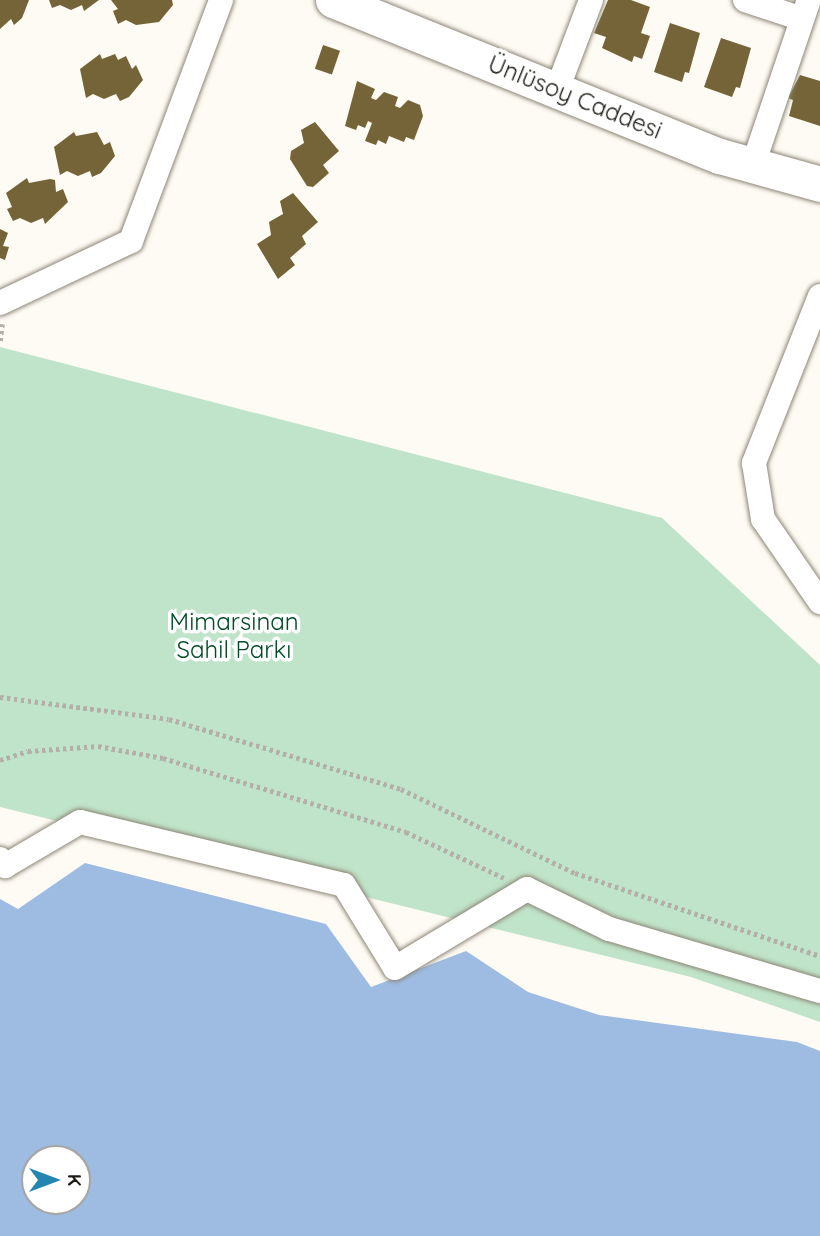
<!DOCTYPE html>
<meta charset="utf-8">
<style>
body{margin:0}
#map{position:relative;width:820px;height:1236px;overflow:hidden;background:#fefbf4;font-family:Quicksand,sans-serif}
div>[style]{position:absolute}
.green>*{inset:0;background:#c0e4c9}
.water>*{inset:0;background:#9ebbe2}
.building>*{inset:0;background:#746438;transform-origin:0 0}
.path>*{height:4.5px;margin-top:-2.25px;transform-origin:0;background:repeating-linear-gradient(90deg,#b3b0aa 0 3.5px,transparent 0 7px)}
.roads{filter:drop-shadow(0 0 2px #8c8676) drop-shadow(0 0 2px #8c8676)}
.street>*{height:24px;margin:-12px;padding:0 12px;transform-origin:12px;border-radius:12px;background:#fff}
.secondary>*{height:35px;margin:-17.5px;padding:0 17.5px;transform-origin:17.5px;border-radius:17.5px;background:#fff}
span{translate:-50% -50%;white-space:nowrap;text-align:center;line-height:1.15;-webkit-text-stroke:7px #fff;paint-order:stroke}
.street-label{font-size:24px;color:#1d1b15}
.park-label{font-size:24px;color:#004c24}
.north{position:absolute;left:21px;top:1145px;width:70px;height:70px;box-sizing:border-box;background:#fff;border:2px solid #a5a4a1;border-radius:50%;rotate:90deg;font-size:19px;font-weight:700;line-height:28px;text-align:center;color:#1d1b15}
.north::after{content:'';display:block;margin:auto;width:24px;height:32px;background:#2485b0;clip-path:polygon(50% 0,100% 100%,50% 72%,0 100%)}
</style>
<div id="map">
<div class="green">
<i style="clip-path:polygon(0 347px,662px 518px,820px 665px,820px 1022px,691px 977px,0 807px)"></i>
</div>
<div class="water">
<i style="clip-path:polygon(evenodd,85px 863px,326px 924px,371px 987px,466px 951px,528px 992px,599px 1015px,797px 1042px,820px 1051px,820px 1236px,0 1236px,0 899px,18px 909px,85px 863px,35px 1159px,77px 1159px,77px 1201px,35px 1201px,35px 1159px)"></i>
</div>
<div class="building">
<i style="clip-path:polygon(0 0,29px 0,22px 18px,14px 25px,11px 19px,0 29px)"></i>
<i style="clip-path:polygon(49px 0,99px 0,84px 11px,82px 5px,71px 10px,60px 5px,52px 8px)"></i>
<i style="clip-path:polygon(111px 0,172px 0,173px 5px,159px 22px,136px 25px,126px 20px,118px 24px,113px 11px,118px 9px)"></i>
<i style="clip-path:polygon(608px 0,631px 0,650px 7px,641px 33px,650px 36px,642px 59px,634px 56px,632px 62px,602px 48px,606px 37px,594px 33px)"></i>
<i style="clip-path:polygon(670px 23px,700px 33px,689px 73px,685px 72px,682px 82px,654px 72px)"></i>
<i style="clip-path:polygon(721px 38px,751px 48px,740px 88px,736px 87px,732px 97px,704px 87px)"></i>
<i style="left:323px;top:45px;width:18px;height:25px;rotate:19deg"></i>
<i style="clip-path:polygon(100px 54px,102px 59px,115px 54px,118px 60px,126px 56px,132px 69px,136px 65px,143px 80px,129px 97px,120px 101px,116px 94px,104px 99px,93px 94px,86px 98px,80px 69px)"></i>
<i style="clip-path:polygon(800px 75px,820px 81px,820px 126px,789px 116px,793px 100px,788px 98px)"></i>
<i style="clip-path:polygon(357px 81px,375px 89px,371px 98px,376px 100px,384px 92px,398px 97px,395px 106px,400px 108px,408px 100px,420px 105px,423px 116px,414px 140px,406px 137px,404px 142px,389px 136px,386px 144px,378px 140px,376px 145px,365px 141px,372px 123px,368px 121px,365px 128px,358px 125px,356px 130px,345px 126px)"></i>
<i style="clip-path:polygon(315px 122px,339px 151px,323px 165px,329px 173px,313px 187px,307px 186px,290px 159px,291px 151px,304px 143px,301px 130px)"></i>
<i style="clip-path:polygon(74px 132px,76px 136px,97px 132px,104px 145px,110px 142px,115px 156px,101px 173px,92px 177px,90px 171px,78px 176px,67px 171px,60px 175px,54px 147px)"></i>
<i style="clip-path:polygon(27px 178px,29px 183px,50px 179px,55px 180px,56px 192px,63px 189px,68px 202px,45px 224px,43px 218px,31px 223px,20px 218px,13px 221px,7px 209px,12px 207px,6px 193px)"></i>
<i style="clip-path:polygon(293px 193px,318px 222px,302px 236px,306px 244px,290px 258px,295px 265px,278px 279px,257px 244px,271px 235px,269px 222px,283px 214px,280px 201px)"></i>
<i style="clip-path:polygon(0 229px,8px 233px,3px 246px,9px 247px,5px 260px,0 258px)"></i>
</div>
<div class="path">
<i style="left:0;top:341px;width:17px;rotate:-83deg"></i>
<i style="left:0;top:697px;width:170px;rotate:7.4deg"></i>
<i style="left:169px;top:719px;width:242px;rotate:16.8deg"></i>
<i style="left:401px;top:789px;width:193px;rotate:25.8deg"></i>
<i style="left:575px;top:873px;width:259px;rotate:18.7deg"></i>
<i style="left:0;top:760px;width:29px;rotate:-18deg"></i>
<i style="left:28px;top:751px;width:70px;rotate:-4.1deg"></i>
<i style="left:98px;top:746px;width:66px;rotate:10.5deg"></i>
<i style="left:163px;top:758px;width:254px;rotate:16.9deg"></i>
<i style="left:406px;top:832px;width:108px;rotate:25.1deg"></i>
</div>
<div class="roads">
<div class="street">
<i style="left:745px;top:0;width:60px;rotate:18.4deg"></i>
<i style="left:557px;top:90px;width:96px;rotate:-69.3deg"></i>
<i style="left:753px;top:165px;width:174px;rotate:-71.3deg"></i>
<i style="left:820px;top:296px;width:180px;rotate:111.6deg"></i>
<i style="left:754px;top:463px;width:57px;rotate:80.9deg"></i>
<i style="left:763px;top:519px;width:101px;rotate:55.5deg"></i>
<i style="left:0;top:303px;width:145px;rotate:-25.3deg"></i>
<i style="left:131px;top:241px;width:257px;rotate:-69.5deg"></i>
<i style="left:0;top:859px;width:9px;rotate:54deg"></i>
<i style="left:5px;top:866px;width:87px;rotate:-30.4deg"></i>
<i style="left:80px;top:822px;width:271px;rotate:13.4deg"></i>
<i style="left:344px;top:885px;width:97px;rotate:58.4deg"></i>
<i style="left:395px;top:968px;width:154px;rotate:-30.9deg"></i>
<i style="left:527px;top:889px;width:91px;rotate:26deg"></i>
<i style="left:609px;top:929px;width:220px;rotate:16.4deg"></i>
</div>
<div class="secondary">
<i style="left:333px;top:0;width:417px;rotate:22deg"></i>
<i style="left:720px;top:156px;width:104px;rotate:15.6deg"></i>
</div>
</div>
<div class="street-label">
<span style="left:575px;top:97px;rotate:22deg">Ünlüsoy Caddesi</span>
</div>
<div class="park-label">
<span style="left:234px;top:636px">Mimarsinan<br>Sahil Parkı</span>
</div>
<div class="north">K</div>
</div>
